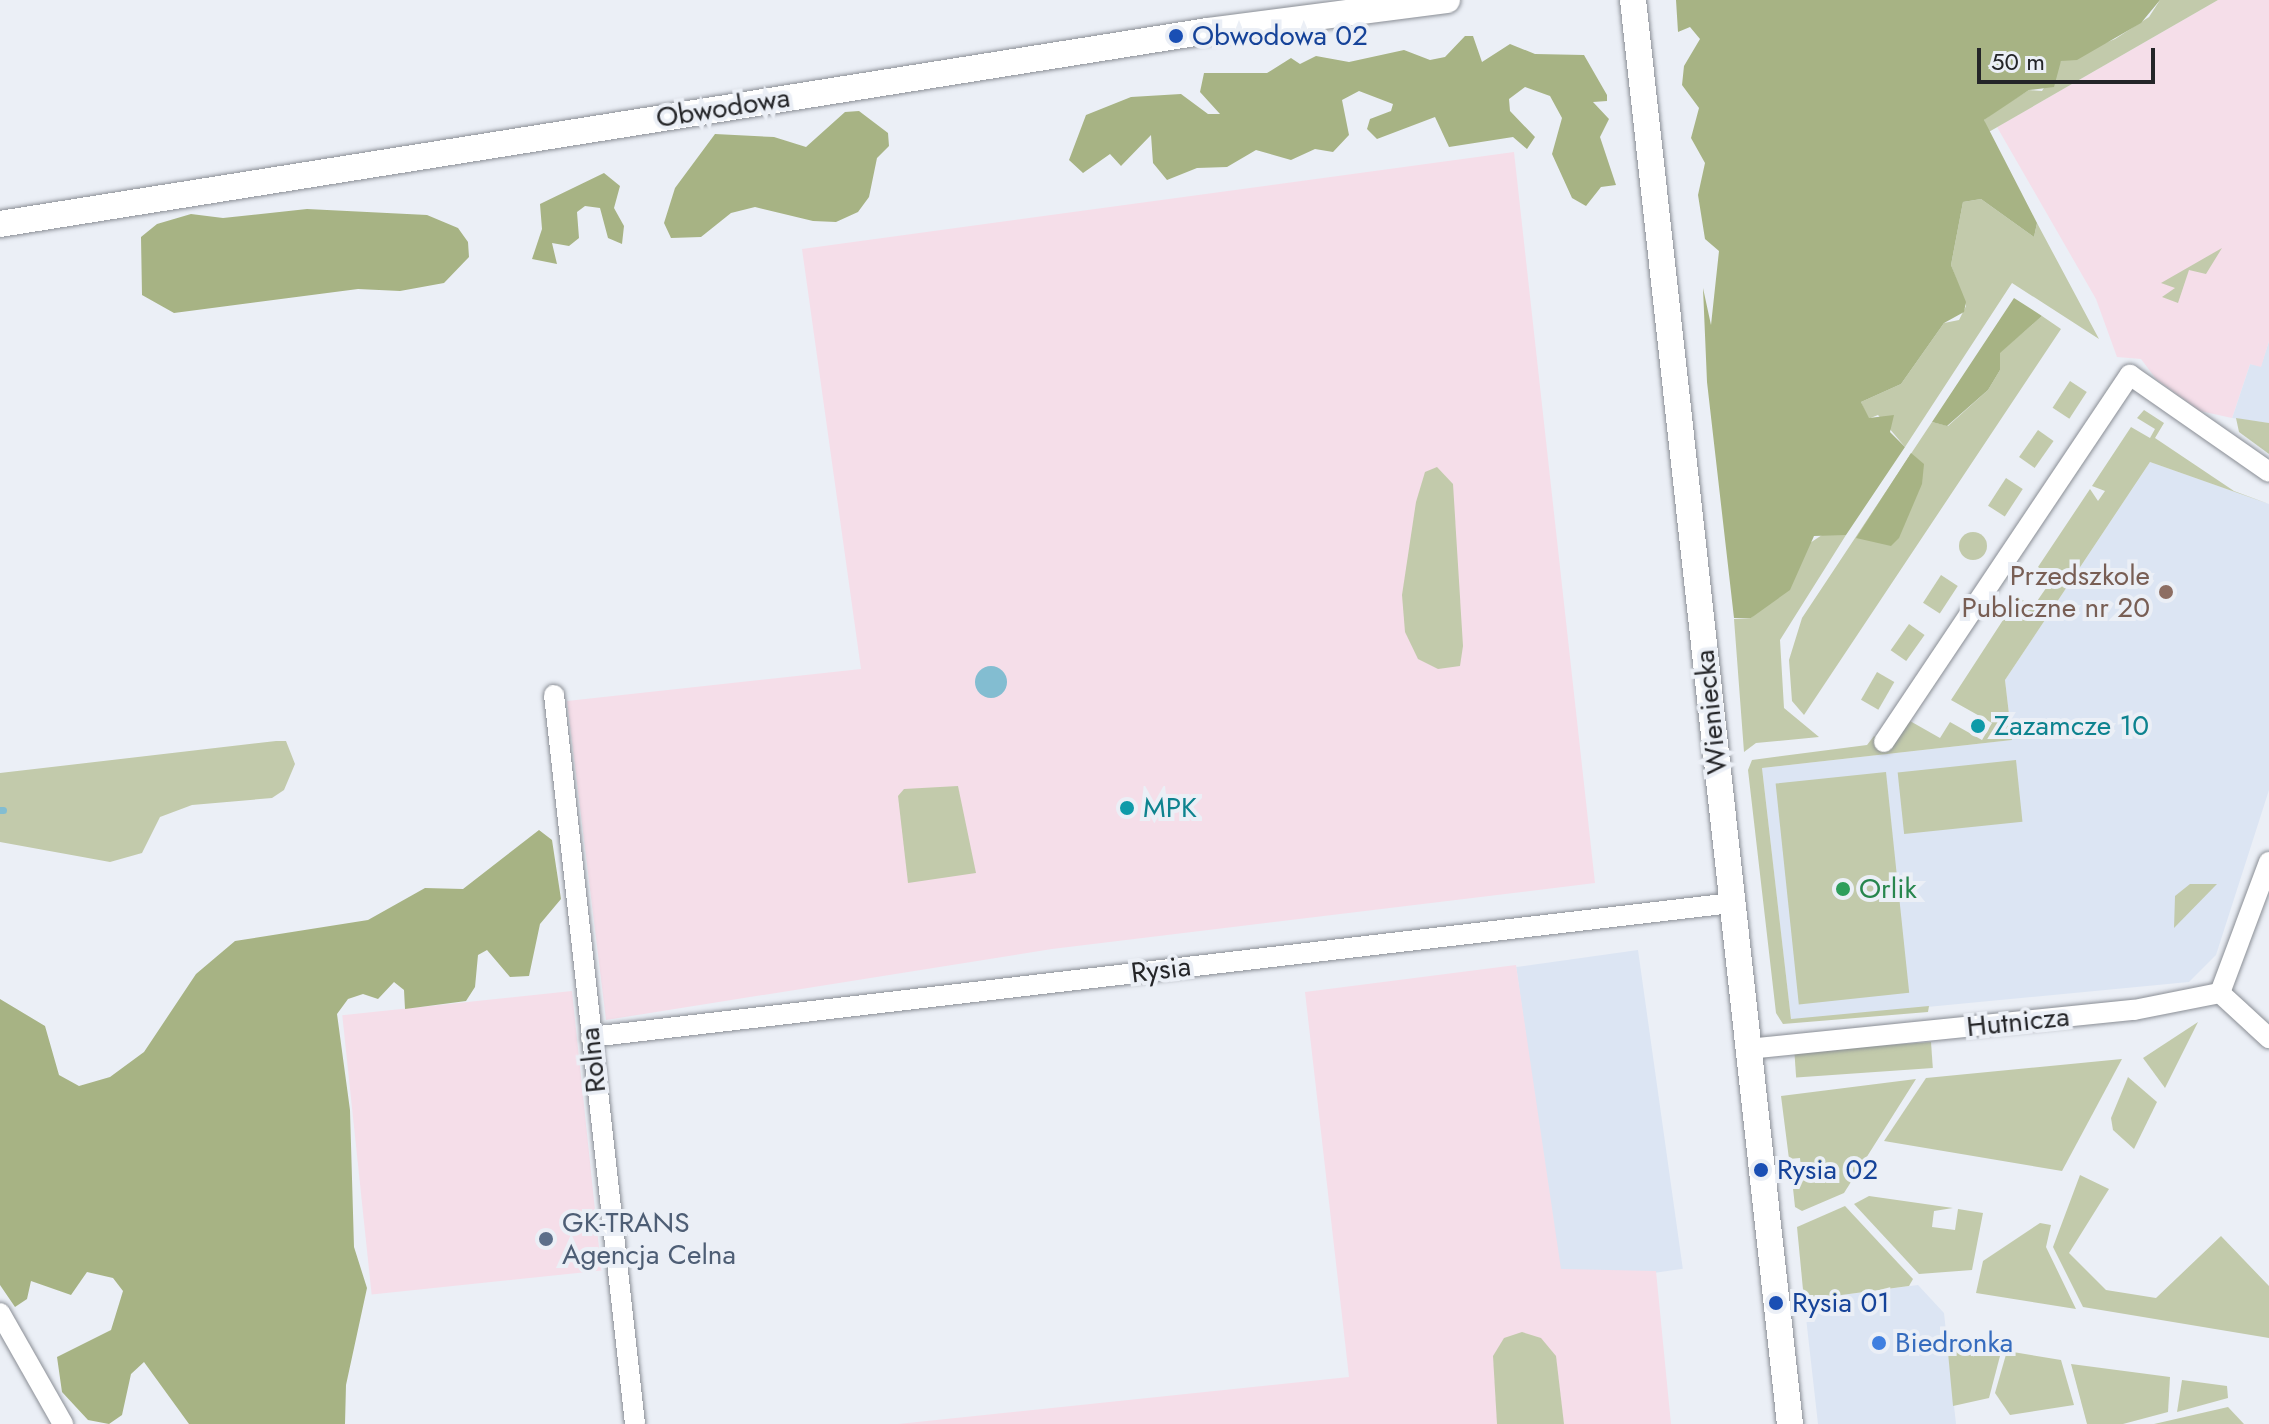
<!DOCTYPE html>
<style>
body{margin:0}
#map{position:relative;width:2269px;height:1424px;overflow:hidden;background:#ebeff6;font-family:Jost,sans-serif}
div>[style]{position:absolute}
.built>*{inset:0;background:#dce5f3;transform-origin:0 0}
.industrial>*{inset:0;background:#f5dee9;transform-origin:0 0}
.green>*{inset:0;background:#c2caab;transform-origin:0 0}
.round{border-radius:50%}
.forest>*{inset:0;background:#a7b384}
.water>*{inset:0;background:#83bdd1}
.stream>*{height:7px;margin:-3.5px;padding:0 3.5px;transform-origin:3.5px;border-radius:3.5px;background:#83bdd1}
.roads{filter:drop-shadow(0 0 2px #8a8e95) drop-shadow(0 0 2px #8a8e95)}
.minor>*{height:20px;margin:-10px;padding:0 10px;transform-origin:10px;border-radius:10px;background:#fff}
.tertiary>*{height:26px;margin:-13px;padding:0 13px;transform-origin:13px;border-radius:13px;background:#fff}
.dots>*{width:22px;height:22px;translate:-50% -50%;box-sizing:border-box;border:4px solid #ebeff6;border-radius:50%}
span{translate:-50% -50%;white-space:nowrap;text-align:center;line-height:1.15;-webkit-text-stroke:8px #ebeff6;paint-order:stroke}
.transit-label{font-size:28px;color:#164399}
.left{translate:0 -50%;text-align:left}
.street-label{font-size:28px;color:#242528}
.education-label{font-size:28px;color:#785e54}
.right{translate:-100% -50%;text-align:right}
.culture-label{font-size:28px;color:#0d838f}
.leisure-label{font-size:28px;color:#27864d}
.service-label{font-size:28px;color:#4e5e75}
.shop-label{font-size:28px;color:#366cbe}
.scale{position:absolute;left:1977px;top:48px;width:178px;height:36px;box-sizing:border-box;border:4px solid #242528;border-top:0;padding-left:10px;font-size:24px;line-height:28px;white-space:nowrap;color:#242528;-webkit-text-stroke:6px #ebeff6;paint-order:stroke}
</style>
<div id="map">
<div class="built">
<i style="clip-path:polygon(2269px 341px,2269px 423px,2232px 418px,2250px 364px,2261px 366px)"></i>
<i style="clip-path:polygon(2150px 462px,2269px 504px,2269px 790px,2216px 955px,2189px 982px,1791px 1020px,1762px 768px,2012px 740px,2005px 680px)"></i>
<i style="left:1638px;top:950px;width:322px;height:123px;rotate:82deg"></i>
<i style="clip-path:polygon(1918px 1285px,1944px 1313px,1956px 1424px,1818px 1424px,1804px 1300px)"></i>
</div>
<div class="industrial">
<i style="clip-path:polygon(2218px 0,2269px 0,2269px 341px,2261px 367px,2250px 364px,2232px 418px,2200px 411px,2156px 379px,2141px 359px,2117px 357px,2096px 299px,1997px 127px)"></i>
<i style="clip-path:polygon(1514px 152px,1595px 883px,1052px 949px,606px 1020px,567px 701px,861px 669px,802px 249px)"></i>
<i style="clip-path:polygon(1516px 965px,1561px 1269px,1656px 1271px,1671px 1424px,898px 1424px,1349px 1377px,1305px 992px)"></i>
<i style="left:572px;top:991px;width:281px;height:231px;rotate:84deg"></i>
</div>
<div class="green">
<i style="clip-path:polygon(2160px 0,2218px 0,1987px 133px,1984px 120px,1997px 110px,2029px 90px,2042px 91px,2061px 61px,2115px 39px,2149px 17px)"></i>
<i style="clip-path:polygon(1981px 199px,2034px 237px,2037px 223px,2099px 339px,2012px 283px,1905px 447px,1878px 415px,1868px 419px,1861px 402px,1901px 384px,1944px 323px,1959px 320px,1966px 306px,1951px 265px,1963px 202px)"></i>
<i style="clip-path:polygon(2222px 248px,2206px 274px,2189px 270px,2178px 303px,2162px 297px,2175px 288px,2161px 283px)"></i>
<i style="clip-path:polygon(2042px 316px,2061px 329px,1804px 715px,1792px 701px,1789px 660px,1802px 618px,1932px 422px,1948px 426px,1988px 390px,2000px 370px,1999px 353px)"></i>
<i style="left:2070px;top:381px;width:20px;height:32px;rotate:33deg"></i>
<i style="clip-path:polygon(2144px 410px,2164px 423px,2155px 438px,2234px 491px,2269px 504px,2150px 462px,2005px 680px,2012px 740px,1762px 768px,1791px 1019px,1929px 1006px,1928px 1012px,1783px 1024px,1776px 1013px,1748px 770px,1752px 760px,1867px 745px,1874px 736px,1892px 748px,1910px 721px,1940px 738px,1950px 722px,1982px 740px,1992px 723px,1951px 700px,2018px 597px,2033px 607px,2053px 578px,2038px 567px,2090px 489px,2098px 501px,2105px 491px,2092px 486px,2131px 427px,2150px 438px,2155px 429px,2137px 418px)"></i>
<i style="clip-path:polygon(2236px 418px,2269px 423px,2269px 454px,2239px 432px)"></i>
<i style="left:2038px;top:430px;width:19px;height:33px;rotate:35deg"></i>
<i style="clip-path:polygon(1437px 467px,1453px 484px,1463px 646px,1460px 666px,1438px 669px,1418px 659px,1405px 632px,1402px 595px,1416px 502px,1425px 472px)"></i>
<i style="left:2006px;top:478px;width:20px;height:33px;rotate:33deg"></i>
<i style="clip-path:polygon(1828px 531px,1846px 535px,1780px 640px,1784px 708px,1819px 737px,1756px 743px,1744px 752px,1734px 619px,1751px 618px,1793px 579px,1804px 547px)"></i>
<i class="round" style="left:1959px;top:532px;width:28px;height:28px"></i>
<i style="left:1941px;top:575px;width:20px;height:33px;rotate:33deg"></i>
<i style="left:1909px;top:624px;width:19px;height:32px;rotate:35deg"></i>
<i style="left:1877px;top:672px;width:20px;height:32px;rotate:30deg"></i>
<i style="clip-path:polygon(276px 741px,286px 741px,295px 764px,284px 790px,272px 798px,192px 805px,160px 817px,142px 853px,110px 862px,0 842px,0 773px)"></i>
<i style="left:2016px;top:760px;width:62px;height:119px;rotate:84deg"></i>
<i style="left:1886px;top:772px;width:222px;height:111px;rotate:84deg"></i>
<i style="clip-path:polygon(958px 786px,976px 873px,908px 883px,898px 796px,904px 789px)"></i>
<i style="clip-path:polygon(2190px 884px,2217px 884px,2174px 928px,2175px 896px)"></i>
<i style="clip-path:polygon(2198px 1022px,2165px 1088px,2143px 1058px)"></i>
<i style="left:1931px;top:1042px;width:26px;height:137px;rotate:86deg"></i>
<i style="clip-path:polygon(2122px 1059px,2062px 1171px,1884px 1141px,1926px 1078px)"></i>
<i style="clip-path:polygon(2128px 1077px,2157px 1102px,2134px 1149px,2113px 1130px,2111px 1118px)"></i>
<i style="clip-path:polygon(1916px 1079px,1844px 1193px,1802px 1211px,1795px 1207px,1792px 1179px,1802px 1177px,1800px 1158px,1789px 1159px,1781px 1096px)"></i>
<i style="clip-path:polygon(2080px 1175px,2109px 1189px,2069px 1253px,2106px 1290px,2156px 1298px,2221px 1236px,2269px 1286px,2269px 1338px,2083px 1307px,2053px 1247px)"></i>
<i style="clip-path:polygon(1869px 1196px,1953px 1208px,1934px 1211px,1932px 1227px,1955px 1230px,1958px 1209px,1983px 1213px,1972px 1270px,1919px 1274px,1854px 1204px)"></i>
<i style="clip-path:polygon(1845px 1206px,1913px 1279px,1909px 1286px,1804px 1300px,1797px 1227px)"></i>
<i style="clip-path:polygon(2040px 1223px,2051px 1225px,2046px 1247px,2076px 1309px,1976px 1293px,1983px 1261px)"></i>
<i style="clip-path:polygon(1522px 1332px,1541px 1338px,1556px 1356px,1564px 1424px,1497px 1424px,1493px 1356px,1504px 1338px)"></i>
<i style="clip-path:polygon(1947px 1342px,1996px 1349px,2000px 1356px,1989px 1398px,1953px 1406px)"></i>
<i style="clip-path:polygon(2007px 1351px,2061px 1360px,2074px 1405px,2010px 1415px,1995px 1393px)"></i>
<i style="clip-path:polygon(2071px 1364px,2170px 1377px,2168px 1412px,2123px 1424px,2087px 1424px)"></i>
<i style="clip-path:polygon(2182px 1380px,2227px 1386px,2228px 1398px,2177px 1412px)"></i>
<i style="clip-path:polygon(2228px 1407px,2244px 1424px,2154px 1424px)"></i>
</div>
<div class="forest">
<i style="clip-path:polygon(1676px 0,2160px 0,2141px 23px,2077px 60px,2061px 61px,2054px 87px,2029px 90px,1984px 120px,2037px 223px,2034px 237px,1981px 199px,1963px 202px,1951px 265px,1966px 302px,1964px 312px,1944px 323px,1901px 384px,1861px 402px,1869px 418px,1894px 415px,1890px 432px,1905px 447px,1846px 535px,1814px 536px,1790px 590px,1751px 618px,1734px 618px,1707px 382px,1703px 288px,1711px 325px,1719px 251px,1705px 239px,1698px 195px,1705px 163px,1691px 138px,1699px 108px,1682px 85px,1684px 66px,1700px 39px,1690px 27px,1678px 32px)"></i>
<i style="clip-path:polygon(1465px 36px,1473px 36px,1482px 62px,1510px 44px,1535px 54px,1584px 55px,1607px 95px,1607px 101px,1593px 102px,1609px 119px,1600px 137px,1616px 185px,1601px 187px,1586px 206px,1572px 198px,1552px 154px,1562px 118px,1550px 96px,1525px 87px,1509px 99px,1510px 111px,1535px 137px,1527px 149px,1513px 137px,1449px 147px,1435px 117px,1377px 139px,1367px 129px,1370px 119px,1391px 111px,1393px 104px,1359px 91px,1342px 100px,1349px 135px,1333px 152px,1315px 149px,1291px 160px,1256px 150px,1227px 167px,1197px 168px,1167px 180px,1153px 163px,1151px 135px,1121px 166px,1110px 154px,1083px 173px,1069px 160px,1086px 115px,1131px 97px,1181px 94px,1208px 114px,1220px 114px,1200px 92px,1204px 73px,1267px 73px,1291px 58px,1300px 64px,1316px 56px,1349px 62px,1404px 50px,1430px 60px,1445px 57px)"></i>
<i style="clip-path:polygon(859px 111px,888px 133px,889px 146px,877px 158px,869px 197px,858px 212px,836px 222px,813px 221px,755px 207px,731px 213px,701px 237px,671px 238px,664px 223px,675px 188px,715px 134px,774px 137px,806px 147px,845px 112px)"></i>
<i style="clip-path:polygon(604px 173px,620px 186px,614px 208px,624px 226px,622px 244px,608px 238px,600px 208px,585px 206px,577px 212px,579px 238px,569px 246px,552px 243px,557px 264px,532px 259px,542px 229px,540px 204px)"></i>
<i style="clip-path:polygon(307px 209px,427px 215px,458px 228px,468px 242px,469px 257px,444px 283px,400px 291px,358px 289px,174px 313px,142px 295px,141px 237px,157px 224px,191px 214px,223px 218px)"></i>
<i style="clip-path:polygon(2014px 298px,2042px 316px,2000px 353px,2000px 370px,1988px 390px,1947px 426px,1932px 422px)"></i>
<i style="clip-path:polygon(1911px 453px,1924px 464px,1922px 484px,1899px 538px,1891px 546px,1856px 538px)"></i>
<i style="clip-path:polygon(539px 830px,552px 840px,561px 899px,540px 924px,529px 976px,510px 977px,487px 950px,478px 955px,475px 987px,466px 1001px,405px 1009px,404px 990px,394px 982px,378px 999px,363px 994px,348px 999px,337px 1014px,350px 1110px,354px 1247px,367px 1288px,346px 1385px,345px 1424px,189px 1424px,144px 1362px,131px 1374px,122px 1415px,109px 1424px,88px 1420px,62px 1392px,57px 1357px,111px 1330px,123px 1291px,113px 1278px,87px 1272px,71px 1295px,31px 1281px,27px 1299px,15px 1307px,0 1285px,0 999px,45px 1026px,59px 1075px,79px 1086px,110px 1077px,144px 1052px,196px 974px,235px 941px,368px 920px,425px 888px,463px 889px)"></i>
</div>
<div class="water">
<i class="round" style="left:975px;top:666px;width:32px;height:32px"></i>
</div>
<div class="stream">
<i style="left:0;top:810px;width:3px"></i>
</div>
<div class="roads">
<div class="minor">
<i style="left:554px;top:695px;width:733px;rotate:83.66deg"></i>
<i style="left:1884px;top:742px;width:442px;rotate:-56.2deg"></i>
<i style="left:2130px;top:375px;width:169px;rotate:34.9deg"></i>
<i style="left:2220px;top:993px;width:140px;rotate:-69.5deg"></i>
<i style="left:591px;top:1037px;width:1149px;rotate:-6.7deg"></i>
<i style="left:1748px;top:1049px;width:388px;rotate:-5.8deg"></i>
<i style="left:2134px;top:1010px;width:88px;rotate:-11.2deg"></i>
<i style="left:2220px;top:993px;width:67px;rotate:42.6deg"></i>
<i style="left:0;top:1313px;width:128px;rotate:60.4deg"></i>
</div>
<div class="tertiary">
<i style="left:1633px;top:0;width:1433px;rotate:83.71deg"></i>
<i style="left:0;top:224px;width:1223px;rotate:-9.08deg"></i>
<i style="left:1208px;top:31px;width:241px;rotate:-7.4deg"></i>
</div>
</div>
<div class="dots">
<i style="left:1176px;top:36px;background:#1a4fb4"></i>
<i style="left:2166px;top:592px;background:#8d6e63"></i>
<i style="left:1978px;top:726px;background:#0f9aa8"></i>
<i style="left:1127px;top:808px;background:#0f9aa8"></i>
<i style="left:1843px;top:889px;background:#2e9e5b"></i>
<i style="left:1761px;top:1170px;background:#1a4fb4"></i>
<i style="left:546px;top:1239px;background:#5c6f8a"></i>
<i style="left:1776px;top:1303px;background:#1a4fb4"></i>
<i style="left:1879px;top:1343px;background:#3f7fe0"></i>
</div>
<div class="transit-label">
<span class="left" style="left:1192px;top:36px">Obwodowa 02</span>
<span class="left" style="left:1777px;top:1170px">Rysia 02</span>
<span class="left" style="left:1792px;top:1303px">Rysia 01</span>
</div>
<div class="street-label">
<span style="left:723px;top:108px;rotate:-9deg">Obwodowa</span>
<span style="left:1711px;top:712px;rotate:-96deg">Wieniecka</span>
<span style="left:1161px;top:970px;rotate:-7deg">Rysia</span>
<span style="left:2018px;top:1022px;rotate:-6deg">Hutnicza</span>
<span style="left:593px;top:1060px;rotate:-96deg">Rolna</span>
</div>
<div class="education-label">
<span class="right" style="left:2150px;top:592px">Przedszkole<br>Publiczne nr 20</span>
</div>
<div class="culture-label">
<span class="left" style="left:1994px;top:726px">Zazamcze 10</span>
<span class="left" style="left:1143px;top:808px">MPK</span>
</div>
<div class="leisure-label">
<span class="left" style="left:1859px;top:889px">Orlik</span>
</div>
<div class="service-label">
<span class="left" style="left:562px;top:1239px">GK-TRANS<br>Agencja Celna</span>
</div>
<div class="shop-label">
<span class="left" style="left:1895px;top:1343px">Biedronka</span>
</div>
<div class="scale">50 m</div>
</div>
